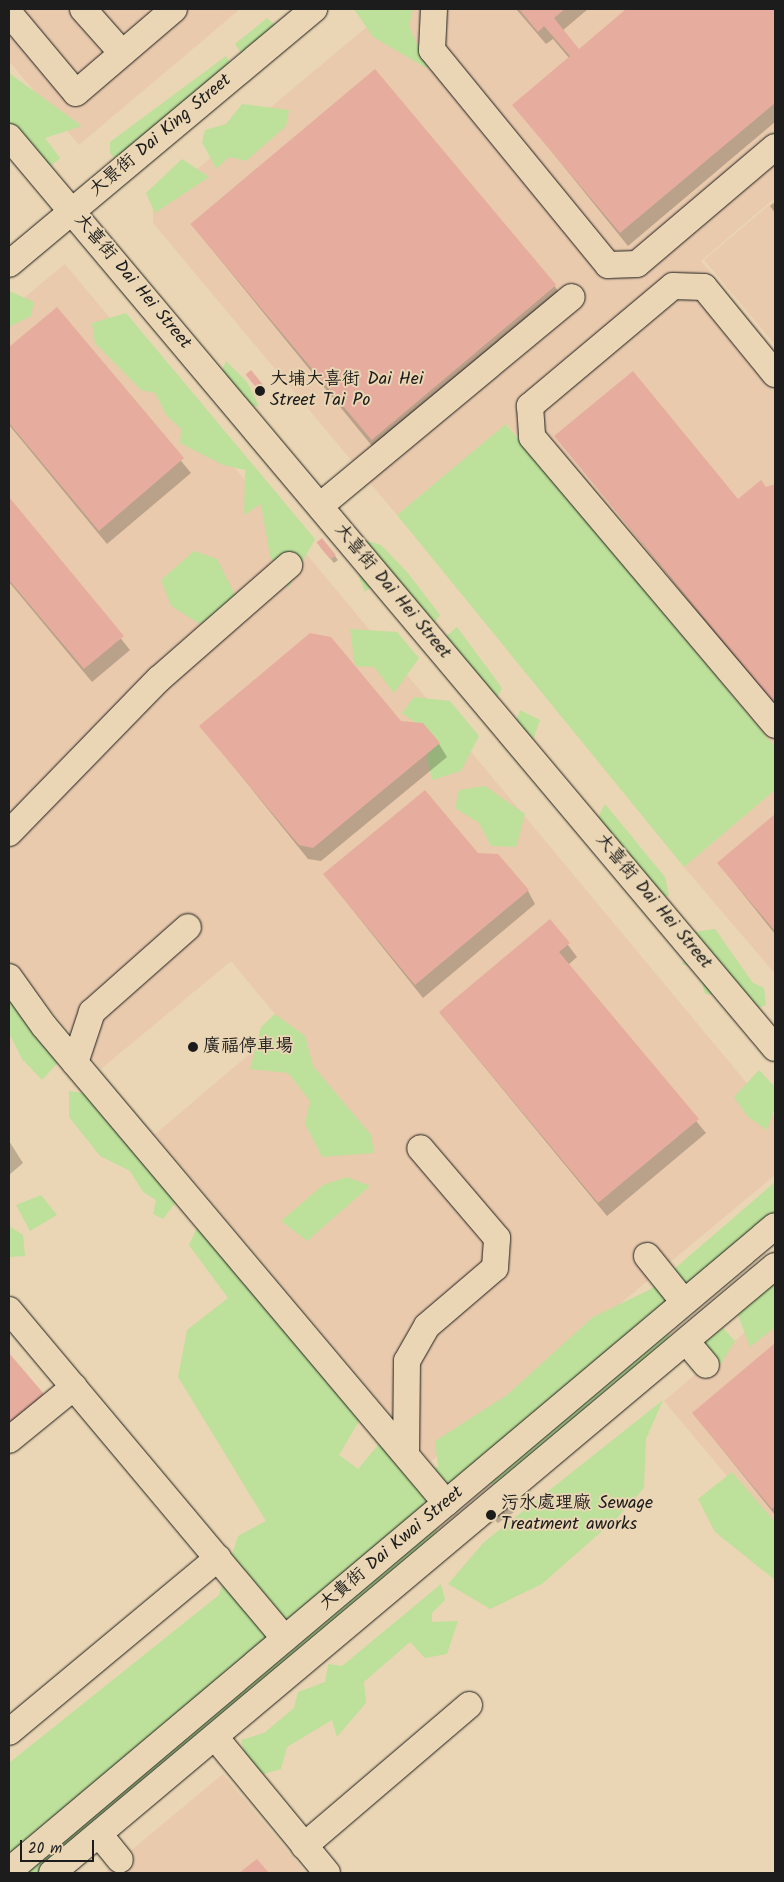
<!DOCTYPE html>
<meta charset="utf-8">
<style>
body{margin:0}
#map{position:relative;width:784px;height:1882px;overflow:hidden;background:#ead6b4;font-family:Kalam,"LXGW WenKai TC",sans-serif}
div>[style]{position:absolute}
.built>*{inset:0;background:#e9caad}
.green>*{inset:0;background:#bde09a}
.shadow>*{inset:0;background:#0003;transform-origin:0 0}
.building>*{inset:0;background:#e6ad9e;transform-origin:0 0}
.roads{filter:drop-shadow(0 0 1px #1c1c1c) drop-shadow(0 0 1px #1c1c1c)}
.minor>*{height:26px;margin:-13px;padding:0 13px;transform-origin:13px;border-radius:13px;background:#ead6b4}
.dots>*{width:14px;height:14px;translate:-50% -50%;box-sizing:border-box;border:2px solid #ead6b4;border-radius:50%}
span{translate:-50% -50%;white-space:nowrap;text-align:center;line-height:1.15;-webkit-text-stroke:4px #ead6b4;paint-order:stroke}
.street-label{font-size:18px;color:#1c1c1c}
.poi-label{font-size:18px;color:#1c1c1c}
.left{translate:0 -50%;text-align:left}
.frame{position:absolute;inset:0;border:10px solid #1c1c1c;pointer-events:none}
.scale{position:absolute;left:20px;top:1840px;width:74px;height:22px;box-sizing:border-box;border:2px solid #1c1c1c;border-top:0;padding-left:6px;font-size:15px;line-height:18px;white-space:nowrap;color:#1c1c1c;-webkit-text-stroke:4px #ead6b4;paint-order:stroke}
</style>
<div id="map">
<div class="built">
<i style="clip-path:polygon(9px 9px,240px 9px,79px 145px,9px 61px)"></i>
<i style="clip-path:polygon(388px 9px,775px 9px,775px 198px,701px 261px,775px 349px,775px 747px,507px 424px,397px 515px,153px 223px,153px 206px)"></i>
<i style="clip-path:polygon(775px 200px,775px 345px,704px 260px)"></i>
<i style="clip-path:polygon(65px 264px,775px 1117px,775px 1175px,430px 1462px,155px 1134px,284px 1025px,231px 961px,101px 1069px,9px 961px,9px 310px)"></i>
<i style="clip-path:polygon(775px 790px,775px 974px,684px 867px)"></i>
<i style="clip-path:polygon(775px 1307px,775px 1533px,664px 1401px)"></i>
<i style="clip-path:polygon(223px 1774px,306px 1873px,104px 1873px)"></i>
</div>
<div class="green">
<i style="clip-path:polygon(354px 9px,413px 9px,409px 26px,428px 69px,373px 37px)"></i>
<i style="clip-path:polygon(267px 18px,275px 25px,271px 53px,252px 69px,235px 44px)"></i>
<i style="clip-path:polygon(226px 56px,242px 83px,130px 177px,110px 153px,110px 142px)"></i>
<i style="clip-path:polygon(9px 73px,82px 126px,45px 138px,60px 158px,36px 179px,9px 145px)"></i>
<i style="clip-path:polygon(242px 104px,289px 110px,286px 126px,246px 161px,229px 157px,216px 169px,202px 142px,205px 130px,226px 124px)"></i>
<i style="clip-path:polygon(182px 159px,209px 177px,155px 213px,146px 193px)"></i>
<i style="clip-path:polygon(9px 291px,34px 302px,31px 316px,9px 327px)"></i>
<i style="clip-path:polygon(126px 313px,315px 539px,288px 588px,270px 556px,261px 504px,244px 515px,245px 470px,223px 465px,180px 443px,181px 429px,166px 415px,155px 393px,141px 390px,95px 343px,92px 323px)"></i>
<i style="clip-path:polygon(226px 361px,247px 382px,259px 406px,227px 409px,222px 371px)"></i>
<i style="clip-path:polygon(506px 424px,775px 747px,775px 790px,684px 867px,397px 515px)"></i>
<i style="clip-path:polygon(364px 540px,381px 545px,407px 572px,440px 615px,434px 623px,389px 572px,365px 592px,359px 577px)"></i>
<i style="clip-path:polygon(194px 551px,217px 559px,236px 597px,200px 624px,171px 606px,161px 580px)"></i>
<i style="clip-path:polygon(457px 627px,502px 688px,489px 715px,444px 638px)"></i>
<i style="clip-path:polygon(350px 629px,397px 632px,419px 658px,394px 693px,374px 667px,355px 666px)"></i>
<i style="clip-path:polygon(414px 697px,450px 701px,479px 736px,461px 771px,432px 780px,427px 759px,433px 735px,402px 713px)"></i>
<i style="clip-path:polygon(520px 710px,540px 720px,525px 762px,507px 747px)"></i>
<i style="clip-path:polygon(485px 786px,525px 814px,516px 847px,491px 846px,479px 823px,455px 808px,459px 790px)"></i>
<i style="clip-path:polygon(605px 804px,665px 877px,669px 895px,642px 908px,595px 823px)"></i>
<i style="clip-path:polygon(715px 929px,753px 983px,764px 988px,766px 1005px,738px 1014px,723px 995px,705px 994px,698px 969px,682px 964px,694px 932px)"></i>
<i style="clip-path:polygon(9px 984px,65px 1055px,42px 1080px,22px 1059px,9px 1033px)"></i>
<i style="clip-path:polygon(275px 1014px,305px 1036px,313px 1066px,371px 1135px,374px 1153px,322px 1157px,305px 1124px,310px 1101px,288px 1073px,250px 1069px,261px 1027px)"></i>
<i style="clip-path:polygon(759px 1070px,775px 1087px,775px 1107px,767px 1130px,748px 1117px,734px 1097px)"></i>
<i style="clip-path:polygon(69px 1091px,98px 1096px,180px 1197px,163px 1219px,153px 1214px,156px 1200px,143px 1192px,130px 1171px,100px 1156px,69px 1117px)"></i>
<i style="clip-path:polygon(347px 1177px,370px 1186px,307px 1241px,281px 1221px,323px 1185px)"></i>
<i style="clip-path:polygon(775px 1182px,775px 1230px,675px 1314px,663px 1356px,516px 1484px,460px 1484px,442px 1502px,430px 1562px,53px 1873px,9px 1873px,9px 1763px,219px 1595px,238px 1536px,266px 1521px,178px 1377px,187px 1330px,228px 1298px,189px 1245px,202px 1217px,359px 1421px,339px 1455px,358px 1469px,384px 1438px,421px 1472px,438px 1467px,435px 1441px,507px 1395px,593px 1317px,651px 1289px)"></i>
<i style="clip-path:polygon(41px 1195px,57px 1215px,30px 1231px,16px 1205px)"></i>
<i style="clip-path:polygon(9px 1226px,23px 1235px,25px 1256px,9px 1257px)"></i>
<i style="clip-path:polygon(770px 1283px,775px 1284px,775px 1327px,750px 1347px,736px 1310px)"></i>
<i style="clip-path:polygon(723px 1328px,735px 1341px,720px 1365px,698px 1373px,686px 1358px)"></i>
<i style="clip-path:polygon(663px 1400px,646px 1439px,644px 1488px,618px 1517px,542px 1584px,490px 1609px,448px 1584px,484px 1542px)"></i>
<i style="clip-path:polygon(732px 1472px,775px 1522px,775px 1580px,715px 1532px,698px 1499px)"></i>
<i style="clip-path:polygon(441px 1584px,445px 1600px,432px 1613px,432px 1622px,458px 1621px,447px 1654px,425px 1658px,410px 1642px,364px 1682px,366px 1703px,337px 1737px,332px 1720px,287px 1747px,281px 1769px,257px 1776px,248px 1766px,241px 1740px,264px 1733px,294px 1708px,298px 1692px,325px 1682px,328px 1664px,342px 1666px)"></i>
</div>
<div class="shadow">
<i style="clip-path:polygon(516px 9px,588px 9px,562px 31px,579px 50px,628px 9px,775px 9px,775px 122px,628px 246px,514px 105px,569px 58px,553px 39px,546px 44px)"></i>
<i style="clip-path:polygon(775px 202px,775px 213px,770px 206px)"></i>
<i style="clip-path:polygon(192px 225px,554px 285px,560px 294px,385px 462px)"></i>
<i style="clip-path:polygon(57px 309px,191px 473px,107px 544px,9px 425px,9px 349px)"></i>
<i style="clip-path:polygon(250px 379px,264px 387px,267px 392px,263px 395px)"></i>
<i style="clip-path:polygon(555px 436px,738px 500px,775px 486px,775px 707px)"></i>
<i style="clip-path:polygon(9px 499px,130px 650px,92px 682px,9px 582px)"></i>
<i style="clip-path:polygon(320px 547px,335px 556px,338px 560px,334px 563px)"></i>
<i style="clip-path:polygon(400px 723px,439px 744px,447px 757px,321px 861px,308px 859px,201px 726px)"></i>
<i style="clip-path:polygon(775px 815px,775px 934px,718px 863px)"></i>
<i style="clip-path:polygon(478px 854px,528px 891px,535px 904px,423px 998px,324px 874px)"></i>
<i style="clip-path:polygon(550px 921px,577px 957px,568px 965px,706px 1133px,607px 1216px,440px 1013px)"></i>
<i style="clip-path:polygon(9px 1141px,23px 1163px,9px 1175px)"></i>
<i style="clip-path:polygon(775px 1345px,775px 1515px,693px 1413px)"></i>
<i style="clip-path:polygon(9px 1355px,51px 1409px,9px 1443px)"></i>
<i style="left:508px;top:1503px;width:11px;height:20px;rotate:56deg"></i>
</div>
<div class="building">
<i style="clip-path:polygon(519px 9px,565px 9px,554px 18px,579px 49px,626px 9px,775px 9px,775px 103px,620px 233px,512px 105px,570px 56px,544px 26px,538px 32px)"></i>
<i style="left:375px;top:69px;width:282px;height:241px;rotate:50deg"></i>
<i style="clip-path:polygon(57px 307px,184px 458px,99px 531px,9px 423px,9px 347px)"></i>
<i style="left:251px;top:370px;width:22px;height:7px;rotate:51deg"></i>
<i style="clip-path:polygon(633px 371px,738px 499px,761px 480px,766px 487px,775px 484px,775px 704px,554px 436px)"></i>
<i style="clip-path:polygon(9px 497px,124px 636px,84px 669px,9px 580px)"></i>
<i style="left:322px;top:538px;width:22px;height:7px;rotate:51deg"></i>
<i style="clip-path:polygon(310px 633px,331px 637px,401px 721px,423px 723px,440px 743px,313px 848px,299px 845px,199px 726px)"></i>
<i style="clip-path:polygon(425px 790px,478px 853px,498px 854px,529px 890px,415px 985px,323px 874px)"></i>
<i style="clip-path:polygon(775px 814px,775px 931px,717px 863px)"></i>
<i style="clip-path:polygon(550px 919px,570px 943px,559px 952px,699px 1119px,598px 1203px,439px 1012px)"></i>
<i style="clip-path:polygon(775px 1343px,775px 1506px,772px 1509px,692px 1413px)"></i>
<i style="clip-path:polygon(9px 1353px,44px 1394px,9px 1423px)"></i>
<i style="clip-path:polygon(257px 1859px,269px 1873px,239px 1873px)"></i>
</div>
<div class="roads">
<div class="minor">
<i style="left:83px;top:9px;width:59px;rotate:48.4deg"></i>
<i style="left:434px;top:9px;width:41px;rotate:92.8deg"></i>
<i style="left:432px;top:50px;width:278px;rotate:50.7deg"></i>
<i style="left:608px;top:265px;width:29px;rotate:-2deg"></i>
<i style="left:637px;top:264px;width:181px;rotate:-40.3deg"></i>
<i style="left:9px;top:13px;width:104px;rotate:50.1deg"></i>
<i style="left:76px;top:93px;width:129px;rotate:-40.6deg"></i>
<i style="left:9px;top:137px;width:1190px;rotate:49.94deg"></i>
<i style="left:9px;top:264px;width:398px;rotate:-39.9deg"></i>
<i style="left:775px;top:374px;width:112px;rotate:-129.2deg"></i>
<i style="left:704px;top:287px;width:31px;rotate:-178deg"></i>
<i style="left:673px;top:286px;width:187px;rotate:140deg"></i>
<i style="left:530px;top:406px;width:31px;rotate:86deg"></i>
<i style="left:532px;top:437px;width:377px;rotate:49.8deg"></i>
<i style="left:320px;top:506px;width:327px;rotate:-39.7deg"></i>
<i style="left:9px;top:833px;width:215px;rotate:-45.8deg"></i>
<i style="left:159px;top:679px;width:173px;rotate:-41.2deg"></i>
<i style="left:9px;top:977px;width:60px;rotate:54.5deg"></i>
<i style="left:44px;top:1026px;width:624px;rotate:49.88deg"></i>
<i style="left:75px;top:1063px;width:54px;rotate:-71.6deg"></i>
<i style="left:92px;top:1012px;width:128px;rotate:-41.5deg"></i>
<i style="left:647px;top:1256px;width:59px;rotate:51.2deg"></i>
<i style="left:9px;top:1310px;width:429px;rotate:50deg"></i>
<i style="left:686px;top:1341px;width:31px;rotate:50deg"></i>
<i style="left:9px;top:1440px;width:84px;rotate:-39.2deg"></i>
<i style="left:406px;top:1455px;width:94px;rotate:-89.4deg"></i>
<i style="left:407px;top:1361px;width:40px;rotate:-60.3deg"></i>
<i style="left:427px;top:1326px;width:89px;rotate:-40.5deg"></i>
<i style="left:495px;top:1268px;width:30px;rotate:-86deg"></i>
<i style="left:497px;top:1238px;width:118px;rotate:-130.5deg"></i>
<i style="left:9px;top:1732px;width:272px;rotate:-39.8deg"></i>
<i style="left:215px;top:1737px;width:176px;rotate:50.5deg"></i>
<i style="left:99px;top:1834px;width:33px;rotate:51deg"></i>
<i style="left:304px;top:1846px;width:217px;rotate:-40.5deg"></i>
<i style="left:9px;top:1871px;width:1001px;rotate:-40.1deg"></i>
<i style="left:52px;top:1873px;width:944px;rotate:-40.02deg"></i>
</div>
</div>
<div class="dots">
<i style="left:260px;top:391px;background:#1c1c1c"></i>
<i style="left:193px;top:1047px;background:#1c1c1c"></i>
<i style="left:491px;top:1515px;background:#1c1c1c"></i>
</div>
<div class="street-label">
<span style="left:161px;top:136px;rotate:-40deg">大景街 Dai King Street</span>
<span style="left:132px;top:282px;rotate:50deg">大喜街 Dai Hei Street</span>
<span style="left:392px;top:592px;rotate:50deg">大喜街 Dai Hei Street</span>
<span style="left:653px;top:902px;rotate:50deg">大喜街 Dai Hei Street</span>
<span style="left:392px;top:1549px;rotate:-40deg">大貴街 Dai Kwai Street</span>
</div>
<div class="poi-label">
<span class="left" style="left:270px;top:391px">大埔大喜街 Dai Hei<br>Street Tai Po</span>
<span class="left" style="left:203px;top:1047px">廣福停車場</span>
<span class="left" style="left:501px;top:1515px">污水處理廠 Sewage<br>Treatment aworks</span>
</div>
<div class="frame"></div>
<div class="scale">20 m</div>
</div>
